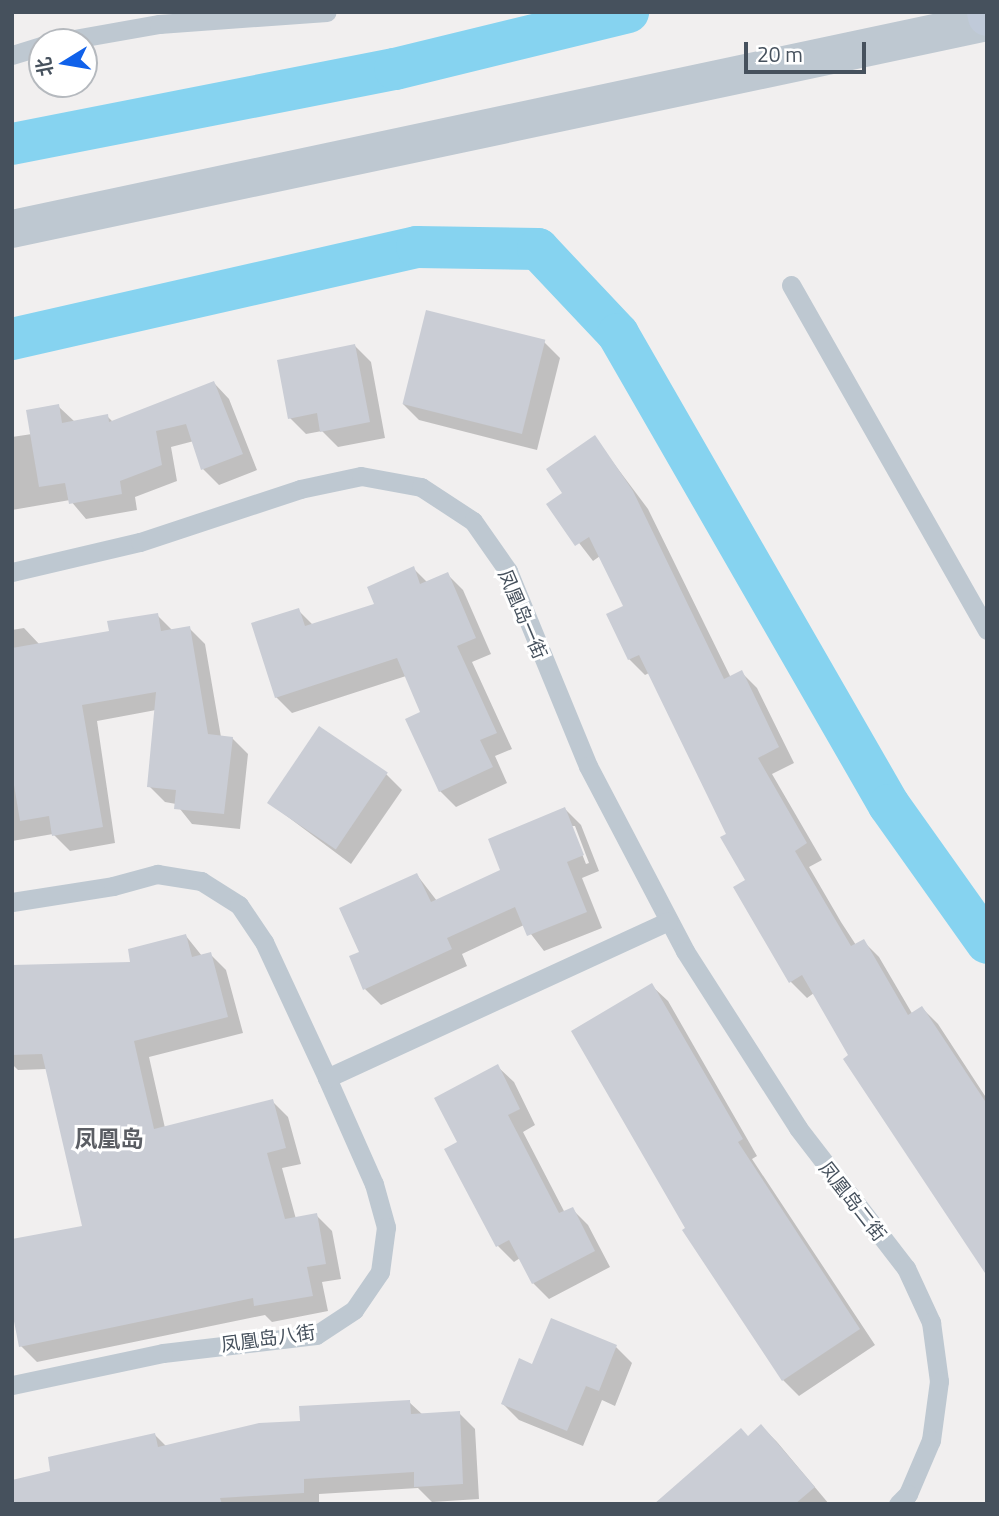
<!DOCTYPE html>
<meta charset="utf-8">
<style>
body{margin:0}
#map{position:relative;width:999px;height:1516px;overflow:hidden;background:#f1efef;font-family:"Titillium Web","Noto Sans SC",sans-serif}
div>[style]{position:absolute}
.shadow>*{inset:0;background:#0003}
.canal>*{height:42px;margin:-21px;padding:0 21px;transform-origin:21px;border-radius:21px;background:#86d3f0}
.building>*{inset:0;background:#cacdd5;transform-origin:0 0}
.service>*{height:19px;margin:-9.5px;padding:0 9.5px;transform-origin:9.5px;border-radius:9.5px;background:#bec8d1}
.minor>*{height:38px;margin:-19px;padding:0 19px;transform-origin:19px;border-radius:19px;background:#bec8d1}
.secondary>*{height:38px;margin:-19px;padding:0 19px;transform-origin:19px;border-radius:19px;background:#c0cad9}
span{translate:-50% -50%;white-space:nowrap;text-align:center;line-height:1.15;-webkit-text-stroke:6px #fff;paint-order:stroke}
.street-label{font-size:19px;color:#46515d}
.quarter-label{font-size:23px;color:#5b5e64;font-weight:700}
.frame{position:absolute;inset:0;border:14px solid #46515d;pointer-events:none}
.north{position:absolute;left:28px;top:28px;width:70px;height:70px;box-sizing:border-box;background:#fff;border:2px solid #b5b9be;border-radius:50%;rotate:259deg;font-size:19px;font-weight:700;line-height:28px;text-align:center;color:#46515d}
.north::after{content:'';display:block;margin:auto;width:24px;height:32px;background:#1061ea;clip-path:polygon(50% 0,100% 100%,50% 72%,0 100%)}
.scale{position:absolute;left:744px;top:42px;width:122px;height:32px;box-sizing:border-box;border:4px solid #46515d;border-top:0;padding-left:9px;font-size:21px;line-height:24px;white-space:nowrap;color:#46515d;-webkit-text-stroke:5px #fff;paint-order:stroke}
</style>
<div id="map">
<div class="shadow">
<i style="clip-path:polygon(544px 342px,560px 358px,537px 450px,419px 420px,403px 404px)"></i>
<i style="clip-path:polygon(355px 346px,371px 362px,385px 438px,338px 447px,322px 431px,306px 434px,290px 418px)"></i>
<i style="clip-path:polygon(214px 383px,229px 399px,257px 470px,219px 485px,203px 469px,194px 441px,171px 447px,177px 481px,135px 497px,137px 510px,86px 519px,70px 500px,12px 510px,12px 437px,32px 434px,58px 406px,75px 422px,107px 416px,113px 422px)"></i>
<i style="clip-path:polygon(594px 437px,648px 509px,731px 678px,741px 672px,757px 688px,794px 763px,772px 774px,822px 860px,809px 867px,841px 922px,856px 945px,863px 941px,879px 957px,913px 1015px,922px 1008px,938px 1024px,987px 1099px,987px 1272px,814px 993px,807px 998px,791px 982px,728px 835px,649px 673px,645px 675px,629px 659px,608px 615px,625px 607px,600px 556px,593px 561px,549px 504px,565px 494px)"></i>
<i style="clip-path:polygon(413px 568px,428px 583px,447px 574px,463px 590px,491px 654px,472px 662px,512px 749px,495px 756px,507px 783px,456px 807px,440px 791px,422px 713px,406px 676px,292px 713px,276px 697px,298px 610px,313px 625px,376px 605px)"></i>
<i style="clip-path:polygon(157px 615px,173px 631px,189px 628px,205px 644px,221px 737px,232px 738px,248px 754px,240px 829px,192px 824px,176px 804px,165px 802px,149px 786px,156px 710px,97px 721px,115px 843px,70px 851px,53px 834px,12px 841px,12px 630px,24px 628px,40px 645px,111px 632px)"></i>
<i style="clip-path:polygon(386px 774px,402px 790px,351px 864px,268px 802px)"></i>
<i style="clip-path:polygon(evenodd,565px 809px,581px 825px,599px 871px,582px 878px,602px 928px,544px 951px,524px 925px,462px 954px,467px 966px,381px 1005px,365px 989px,361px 952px,417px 875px,437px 901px,503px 871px,565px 809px,571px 826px,575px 826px,589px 863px,586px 864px,571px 826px)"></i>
<i style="clip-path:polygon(186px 936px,202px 956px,210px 954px,226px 970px,243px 1033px,149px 1057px,165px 1128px,272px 1101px,288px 1117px,301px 1164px,282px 1168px,296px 1219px,316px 1215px,332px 1231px,341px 1279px,322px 1282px,328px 1311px,272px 1322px,265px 1315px,37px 1362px,21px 1346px,85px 1227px,47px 1069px,18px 1070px,12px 1064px,12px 967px,132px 964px)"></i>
<i style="clip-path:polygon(652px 986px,668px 1001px,757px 1156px,752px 1159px,875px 1345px,799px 1396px,783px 1380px,688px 1229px)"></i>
<i style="clip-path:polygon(498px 1067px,514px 1082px,535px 1125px,523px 1132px,565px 1213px,572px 1209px,588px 1225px,610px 1267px,549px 1299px,533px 1283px,520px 1258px,514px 1262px,498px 1246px,459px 1143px)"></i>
<i style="clip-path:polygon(552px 1320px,616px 1347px,632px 1363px,615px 1406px,602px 1400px,583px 1446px,519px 1420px,503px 1404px,533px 1367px)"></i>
<i style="clip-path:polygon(409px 1402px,423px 1415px,459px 1413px,475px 1429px,479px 1499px,432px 1502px,418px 1488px,319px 1494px,319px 1504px,12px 1504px,52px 1473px,154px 1434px,166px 1446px)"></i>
<i style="clip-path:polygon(761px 1426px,777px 1442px,829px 1504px,754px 1504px,748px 1438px)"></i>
</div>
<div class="canal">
<i style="left:12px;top:144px;width:390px;rotate:-11.1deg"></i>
<i style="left:395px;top:69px;width:240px;rotate:-13.7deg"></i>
<i style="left:12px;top:339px;width:415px;rotate:-12.8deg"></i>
<i style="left:417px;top:247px;width:121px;rotate:0.9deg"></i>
<i style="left:538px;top:249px;width:117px;rotate:46.7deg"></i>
<i style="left:618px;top:334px;width:543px;rotate:60.09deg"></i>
<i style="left:889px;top:805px;width:169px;rotate:54.6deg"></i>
</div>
<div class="building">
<i style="left:426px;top:310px;width:123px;height:97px;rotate:14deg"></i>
<i style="clip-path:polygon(355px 344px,370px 422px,320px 432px,317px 413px,288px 419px,277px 360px)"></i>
<i style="clip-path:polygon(214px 381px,243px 454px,201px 470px,186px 424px,156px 431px,162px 465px,120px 481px,122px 494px,69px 504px,65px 483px,39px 487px,26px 410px,59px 404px,62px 423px,108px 414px,109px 422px)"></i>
<i style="clip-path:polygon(595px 435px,633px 491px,724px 679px,742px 670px,779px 747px,758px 758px,807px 843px,795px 851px,826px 904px,851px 946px,864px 939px,908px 1015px,922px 1006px,987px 1104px,987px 1276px,843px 1059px,848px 1055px,802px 975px,789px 983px,733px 887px,745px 880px,720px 837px,726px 834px,639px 655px,628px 660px,606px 614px,623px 606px,589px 537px,575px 546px,546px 504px,562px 493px,546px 469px)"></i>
<i style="clip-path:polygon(414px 566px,420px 584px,448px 572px,476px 638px,457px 646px,497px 733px,480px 740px,493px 767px,439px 792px,405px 719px,420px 712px,397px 658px,275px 698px,251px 623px,299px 608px,305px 626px,374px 604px,367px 587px)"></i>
<i style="clip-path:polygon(158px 613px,161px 631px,190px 626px,208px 734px,233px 737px,224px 814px,174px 809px,176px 790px,147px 787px,156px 692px,82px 705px,103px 827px,52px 836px,49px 816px,20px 821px,12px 773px,12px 648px,109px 631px,107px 621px)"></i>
<i style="left:319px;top:726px;width:83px;height:93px;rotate:34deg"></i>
<i style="clip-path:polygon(565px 807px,584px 855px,567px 862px,587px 912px,527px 936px,515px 907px,447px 938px,452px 949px,363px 990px,349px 956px,359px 952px,339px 908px,417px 873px,431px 902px,500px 870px,488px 839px)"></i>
<i style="clip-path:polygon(186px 934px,192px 957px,211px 952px,228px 1017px,134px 1041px,154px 1129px,273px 1099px,286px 1148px,267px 1153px,285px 1219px,317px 1213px,326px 1264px,307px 1267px,313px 1296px,254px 1306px,253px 1298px,19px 1347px,12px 1311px,12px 1239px,82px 1226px,42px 1054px,12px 1055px,12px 965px,130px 962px,128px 949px)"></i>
<i style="clip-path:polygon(652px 983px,743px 1139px,738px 1142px,860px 1329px,782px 1381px,682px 1230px,685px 1228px,571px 1031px)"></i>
<i style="clip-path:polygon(498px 1064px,520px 1109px,508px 1115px,559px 1213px,573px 1207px,595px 1251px,532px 1284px,509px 1240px,496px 1247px,444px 1149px,457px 1142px,434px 1098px)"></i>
<i style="clip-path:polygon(551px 1318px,617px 1345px,599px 1391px,586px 1386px,567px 1431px,501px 1404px,519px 1358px,532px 1364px)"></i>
<i style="clip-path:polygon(410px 1400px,411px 1414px,460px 1411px,463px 1484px,414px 1487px,414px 1472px,304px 1479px,304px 1493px,220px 1498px,222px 1504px,12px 1504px,12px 1480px,50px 1471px,48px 1457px,155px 1433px,158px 1447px,259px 1423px,300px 1421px,299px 1406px)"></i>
<i style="clip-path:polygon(761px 1424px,815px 1487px,795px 1504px,654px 1504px,741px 1428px,748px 1436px)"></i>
</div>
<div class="service">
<i style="left:57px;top:42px;width:104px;rotate:-10deg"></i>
<i style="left:159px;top:24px;width:168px;rotate:-4.1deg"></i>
<i style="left:12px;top:55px;width:31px;rotate:-17deg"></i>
<i style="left:791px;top:285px;width:397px;rotate:60.4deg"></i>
<i style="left:12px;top:572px;width:131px;rotate:-13.2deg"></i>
<i style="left:140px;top:542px;width:169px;rotate:-18.3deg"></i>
<i style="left:300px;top:489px;width:62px;rotate:-12deg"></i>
<i style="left:361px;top:476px;width:61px;rotate:10.4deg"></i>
<i style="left:421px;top:487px;width:62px;rotate:33.2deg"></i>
<i style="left:473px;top:521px;width:61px;rotate:55deg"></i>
<i style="left:508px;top:571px;width:211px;rotate:67.7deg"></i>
<i style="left:588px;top:766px;width:209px;rotate:62.3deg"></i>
<i style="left:685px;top:951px;width:210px;rotate:57.4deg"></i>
<i style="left:798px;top:1128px;width:177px;rotate:52.4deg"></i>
<i style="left:906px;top:1268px;width:60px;rotate:65.2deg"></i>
<i style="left:931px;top:1322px;width:60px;rotate:82.3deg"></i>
<i style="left:939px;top:1381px;width:60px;rotate:97.7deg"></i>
<i style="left:931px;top:1440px;width:59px;rotate:113.1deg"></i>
<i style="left:908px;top:1494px;width:14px;rotate:135deg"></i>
<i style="left:12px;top:902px;width:102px;rotate:-9deg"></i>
<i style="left:113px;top:886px;width:46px;rotate:-15.3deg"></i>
<i style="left:157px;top:874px;width:45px;rotate:9deg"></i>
<i style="left:201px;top:881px;width:45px;rotate:32.3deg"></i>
<i style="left:239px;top:905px;width:45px;rotate:56deg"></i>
<i style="left:264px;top:942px;width:150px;rotate:65.1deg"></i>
<i style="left:327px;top:1078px;width:116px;rotate:66.1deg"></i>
<i style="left:374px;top:1184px;width:45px;rotate:74.4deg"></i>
<i style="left:386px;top:1227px;width:45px;rotate:97.6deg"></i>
<i style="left:380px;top:1272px;width:46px;rotate:124.4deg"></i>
<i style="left:354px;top:1310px;width:45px;rotate:146.7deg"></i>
<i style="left:316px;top:1335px;width:154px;rotate:173.3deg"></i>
<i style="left:163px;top:1353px;width:154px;rotate:168deg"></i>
<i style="left:327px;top:1078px;width:375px;rotate:-24.7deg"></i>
</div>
<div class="minor">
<i style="left:12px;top:229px;width:997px;rotate:-11.99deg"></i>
</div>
<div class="secondary">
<i style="left:986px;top:12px;width:5px;rotate:79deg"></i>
</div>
<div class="street-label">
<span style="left:523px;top:614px;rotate:67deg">凤凰岛一街</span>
<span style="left:853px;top:1201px;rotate:52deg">凤凰岛二街</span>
<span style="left:268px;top:1338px;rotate:-8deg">凤凰岛八街</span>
</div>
<div class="quarter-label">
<span style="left:109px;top:1139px">凤凰岛</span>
</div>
<div class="frame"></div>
<div class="north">北</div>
<div class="scale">20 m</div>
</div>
